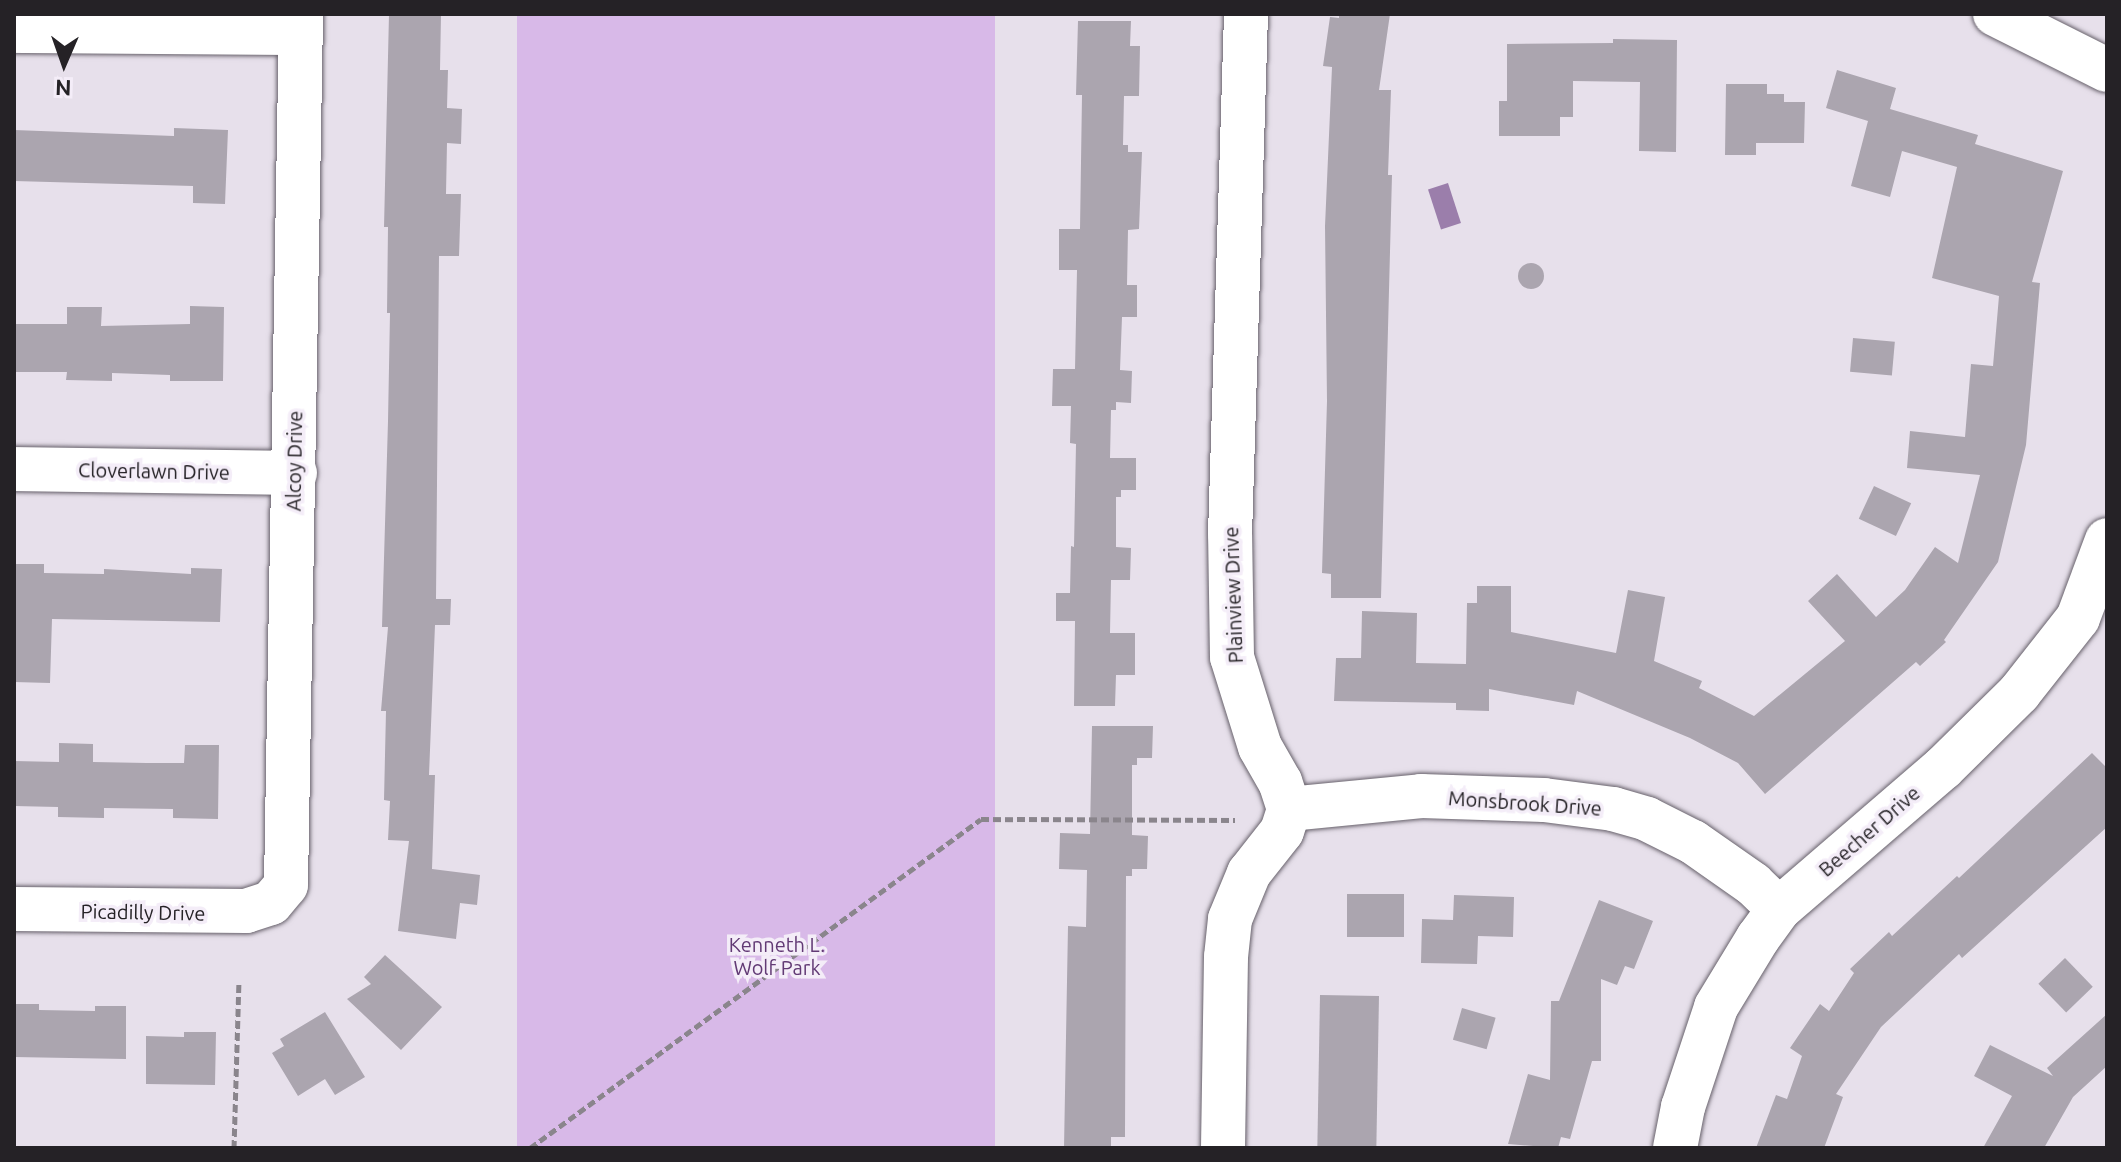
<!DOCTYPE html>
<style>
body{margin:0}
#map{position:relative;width:2121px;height:1162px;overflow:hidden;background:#e7e0eb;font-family:Ubuntu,sans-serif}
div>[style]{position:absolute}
.green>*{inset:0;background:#d8b9e8;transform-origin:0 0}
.water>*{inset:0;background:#9b7eab;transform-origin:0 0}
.building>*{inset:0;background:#aba5af;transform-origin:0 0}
.round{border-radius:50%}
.path>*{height:5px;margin-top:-2.5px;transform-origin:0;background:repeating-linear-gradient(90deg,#8a858c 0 8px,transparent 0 12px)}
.roads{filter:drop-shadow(0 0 2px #67616b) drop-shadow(0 0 2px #67616b)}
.minor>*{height:44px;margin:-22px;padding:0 22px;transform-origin:22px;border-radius:22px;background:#fff}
span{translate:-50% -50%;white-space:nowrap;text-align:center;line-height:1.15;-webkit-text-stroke:7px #f4edf8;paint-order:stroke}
.street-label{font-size:20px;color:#252226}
.park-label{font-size:20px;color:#623a75}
.frame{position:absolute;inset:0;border:16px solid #252226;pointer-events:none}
.north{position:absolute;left:24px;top:24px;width:80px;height:80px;-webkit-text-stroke:6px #f4edf8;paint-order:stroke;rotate:182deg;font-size:22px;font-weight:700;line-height:32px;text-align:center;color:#252226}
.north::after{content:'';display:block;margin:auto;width:28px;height:36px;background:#252226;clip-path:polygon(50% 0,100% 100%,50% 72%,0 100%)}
</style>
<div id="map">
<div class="green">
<i style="left:517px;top:14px;width:478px;height:1134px"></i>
</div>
<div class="water">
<i style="left:1448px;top:183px;width:42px;height:21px;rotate:72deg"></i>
</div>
<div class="building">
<i style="clip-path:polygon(389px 14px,441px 14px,440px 70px,448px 70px,447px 108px,462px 109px,461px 144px,447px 143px,446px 194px,461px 194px,459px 256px,439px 256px,436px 599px,451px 599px,450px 625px,435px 625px,429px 775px,435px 775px,432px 869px,480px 875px,477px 905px,460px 903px,456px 939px,398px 931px,409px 841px,388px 840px,390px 801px,384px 800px,386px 711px,381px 711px,388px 627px,382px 627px,388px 421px,390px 313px,387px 313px,388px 227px,384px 227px)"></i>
<i style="clip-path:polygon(1339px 14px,1390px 14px,1379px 90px,1391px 90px,1388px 175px,1392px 175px,1381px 598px,1331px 598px,1331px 574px,1322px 573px,1327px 401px,1325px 226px,1332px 67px,1323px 66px,1330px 17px,1339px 18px)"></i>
<i style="clip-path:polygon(1078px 21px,1131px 21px,1130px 46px,1140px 46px,1139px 96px,1124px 96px,1123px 145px,1128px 145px,1128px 152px,1142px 152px,1139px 229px,1128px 230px,1127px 285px,1137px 285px,1137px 317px,1122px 317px,1120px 370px,1132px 371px,1131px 403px,1116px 402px,1116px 410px,1111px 410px,1110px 458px,1136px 458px,1136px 490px,1121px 490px,1121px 497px,1116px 497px,1116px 547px,1131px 548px,1130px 580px,1111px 580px,1110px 633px,1135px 633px,1135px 675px,1116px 675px,1115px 706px,1074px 706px,1075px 621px,1056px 621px,1056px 593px,1070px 593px,1071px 546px,1074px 547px,1076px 444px,1070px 443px,1071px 406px,1052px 406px,1053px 369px,1075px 369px,1077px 270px,1059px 270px,1059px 229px,1080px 229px,1082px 95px,1076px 95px)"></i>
<i style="clip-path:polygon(1613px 39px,1677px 40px,1676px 152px,1639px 151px,1640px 82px,1573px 81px,1573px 117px,1560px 117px,1560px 136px,1499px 136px,1499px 101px,1507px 101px,1507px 44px,1613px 43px)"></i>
<i style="clip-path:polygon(1837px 70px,1896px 88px,1890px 109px,1978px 135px,1975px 144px,2063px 171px,2032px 282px,2040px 283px,2026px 445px,1998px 562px,1944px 640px,1946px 642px,1920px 666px,1916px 662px,1765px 794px,1738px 763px,1690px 738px,1577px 691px,1574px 705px,1489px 689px,1489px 711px,1456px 710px,1456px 703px,1334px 701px,1336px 658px,1361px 658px,1362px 611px,1417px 613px,1416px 663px,1466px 664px,1467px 603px,1477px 603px,1477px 586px,1511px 586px,1511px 632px,1616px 653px,1628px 590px,1665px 597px,1654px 661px,1702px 681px,1699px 688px,1754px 716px,1845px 641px,1808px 601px,1837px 574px,1876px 617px,1905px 590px,1935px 547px,1958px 563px,1980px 475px,1907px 468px,1910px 431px,1965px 437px,1971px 364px,1993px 366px,1999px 296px,1932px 278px,1957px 167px,1902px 151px,1890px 197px,1851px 186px,1868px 121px,1826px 108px)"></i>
<i style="clip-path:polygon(1726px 84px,1767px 84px,1767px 94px,1784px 94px,1784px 102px,1805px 102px,1804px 143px,1756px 143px,1756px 155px,1725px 155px)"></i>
<i style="clip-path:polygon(174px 128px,228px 130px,225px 204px,193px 203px,193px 186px,14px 181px,14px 130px,174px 136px)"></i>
<i class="round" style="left:1518px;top:263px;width:26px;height:26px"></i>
<i style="clip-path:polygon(190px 306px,224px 307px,223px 381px,170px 381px,170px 375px,112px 373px,112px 381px,66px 380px,67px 372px,14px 372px,14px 324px,67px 324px,67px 307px,102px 307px,101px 326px,190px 324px)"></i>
<i style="left:1853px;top:338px;width:42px;height:34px;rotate:5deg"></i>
<i style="left:1874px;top:486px;width:41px;height:36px;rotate:25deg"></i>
<i style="clip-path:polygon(14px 564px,44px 564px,44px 573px,104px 574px,104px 569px,191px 574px,191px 568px,222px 569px,220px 622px,52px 619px,50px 683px,14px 682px)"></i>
<i style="clip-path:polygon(1092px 726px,1153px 726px,1152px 758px,1137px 758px,1137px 765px,1132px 765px,1132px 835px,1148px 836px,1147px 869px,1132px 869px,1132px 876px,1126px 876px,1125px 1137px,1111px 1137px,1111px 1148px,1064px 1148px,1068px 926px,1086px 927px,1087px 870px,1059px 869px,1060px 833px,1090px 834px)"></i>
<i style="clip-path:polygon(59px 743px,93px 744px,93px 762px,147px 763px,184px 763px,185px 745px,219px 745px,218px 819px,173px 818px,173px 809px,104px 808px,104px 818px,58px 817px,58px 807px,14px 806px,14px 761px,59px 762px)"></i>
<i style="clip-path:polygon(2092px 753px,2107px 768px,2107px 827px,1962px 958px,1959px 954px,1881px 1027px,1836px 1094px,1843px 1097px,1824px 1148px,1756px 1148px,1776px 1095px,1787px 1099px,1802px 1056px,1790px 1048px,1820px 1004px,1829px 1011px,1854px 973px,1850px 969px,1889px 932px,1892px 936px,1957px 876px,1959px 878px)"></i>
<i style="left:1347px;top:894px;width:57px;height:43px"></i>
<i style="clip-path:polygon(1454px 895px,1514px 897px,1513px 937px,1478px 936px,1477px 964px,1421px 963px,1422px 919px,1453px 920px)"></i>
<i style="clip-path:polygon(1599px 900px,1653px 921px,1634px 969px,1625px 966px,1617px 985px,1601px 979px,1601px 1061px,1592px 1061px,1570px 1139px,1561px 1137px,1558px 1148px,1508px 1144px,1528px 1074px,1550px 1080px,1551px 1001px,1559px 1001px)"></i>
<i style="clip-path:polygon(385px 955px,442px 1007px,401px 1050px,347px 999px,371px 984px,364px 977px)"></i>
<i style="left:2065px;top:958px;width:40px;height:37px;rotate:46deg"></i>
<i style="left:1320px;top:995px;width:59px;height:153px;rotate:1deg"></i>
<i style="clip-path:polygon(14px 1004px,39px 1004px,39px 1010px,95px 1011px,95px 1006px,126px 1006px,126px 1059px,14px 1057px)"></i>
<i style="left:1462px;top:1008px;width:35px;height:33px;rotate:16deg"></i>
<i style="clip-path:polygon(325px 1012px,365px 1077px,335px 1095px,325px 1079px,298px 1096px,272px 1053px,284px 1046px,280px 1039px)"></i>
<i style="clip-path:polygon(2107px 1014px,2107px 1066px,2073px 1097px,2044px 1148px,1983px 1148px,2012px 1096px,1974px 1076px,1990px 1045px,2053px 1076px,2047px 1068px)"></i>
<i style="clip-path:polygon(184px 1032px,216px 1032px,215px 1085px,146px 1084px,146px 1036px,184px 1037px)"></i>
</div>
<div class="path">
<i style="left:234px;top:1148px;width:165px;rotate:-88.3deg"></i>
<i style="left:530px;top:1148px;width:558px;rotate:-36.11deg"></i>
<i style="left:981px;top:819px;width:254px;rotate:0.2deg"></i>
</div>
<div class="roads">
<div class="minor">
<i style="left:1995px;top:14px;width:125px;rotate:26.6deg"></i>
<i style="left:14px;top:31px;width:287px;rotate:0.4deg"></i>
<i style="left:14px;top:469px;width:281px;rotate:0.8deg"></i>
<i style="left:1289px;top:809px;width:133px;rotate:-5.6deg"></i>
<i style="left:1421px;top:796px;width:123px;rotate:1.9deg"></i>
<i style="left:1544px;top:800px;width:70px;rotate:7.4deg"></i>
<i style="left:1613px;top:809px;width:35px;rotate:16deg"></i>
<i style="left:1647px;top:819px;width:51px;rotate:26.6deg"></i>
<i style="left:1693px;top:842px;width:73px;rotate:35deg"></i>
<i style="left:1753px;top:884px;width:36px;rotate:44deg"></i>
<i style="left:14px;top:909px;width:232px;rotate:0.5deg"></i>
<i style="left:246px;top:911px;width:26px;rotate:-18deg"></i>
<i style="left:271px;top:903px;width:23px;rotate:-50deg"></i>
<i style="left:286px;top:885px;width:871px;rotate:-89.01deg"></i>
<i style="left:1223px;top:1148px;width:191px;rotate:-89.1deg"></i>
<i style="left:1226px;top:957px;width:38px;rotate:-84deg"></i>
<i style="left:1230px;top:919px;width:50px;rotate:-67.6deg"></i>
<i style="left:1249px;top:873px;width:53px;rotate:-51.8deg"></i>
<i style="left:1282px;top:831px;width:23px;rotate:-72deg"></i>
<i style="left:1289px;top:809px;width:28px;rotate:-108deg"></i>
<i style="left:1280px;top:782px;width:40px;rotate:-119.7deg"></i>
<i style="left:1260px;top:747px;width:94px;rotate:-107.3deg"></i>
<i style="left:1232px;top:657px;width:122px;rotate:-90.9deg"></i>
<i style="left:1230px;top:535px;width:521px;rotate:-88.24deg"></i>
<i style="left:1675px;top:1148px;width:42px;rotate:-79deg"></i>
<i style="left:1683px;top:1107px;width:105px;rotate:-71.7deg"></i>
<i style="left:1716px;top:1007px;width:81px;rotate:-58.7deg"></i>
<i style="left:1758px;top:938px;width:36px;rotate:-54deg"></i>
<i style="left:1779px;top:909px;width:216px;rotate:-40.7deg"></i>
<i style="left:1943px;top:768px;width:107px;rotate:-44.6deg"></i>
<i style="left:2019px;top:693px;width:95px;rotate:-51.8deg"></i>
<i style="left:2078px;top:618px;width:83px;rotate:-69.6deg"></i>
</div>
</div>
<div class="street-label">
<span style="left:294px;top:461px;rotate:-89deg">Alcoy Drive</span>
<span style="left:154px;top:471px;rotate:1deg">Cloverlawn Drive</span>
<span style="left:1233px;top:595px;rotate:-92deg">Plainview Drive</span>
<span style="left:1525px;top:803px;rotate:4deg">Monsbrook Drive</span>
<span style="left:1869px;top:831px;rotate:-41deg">Beecher Drive</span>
<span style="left:143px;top:912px;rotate:1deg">Picadilly Drive</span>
</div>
<div class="park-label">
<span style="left:777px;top:956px">Kenneth L.<br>Wolf Park</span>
</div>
<div class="frame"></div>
<div class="north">N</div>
</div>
